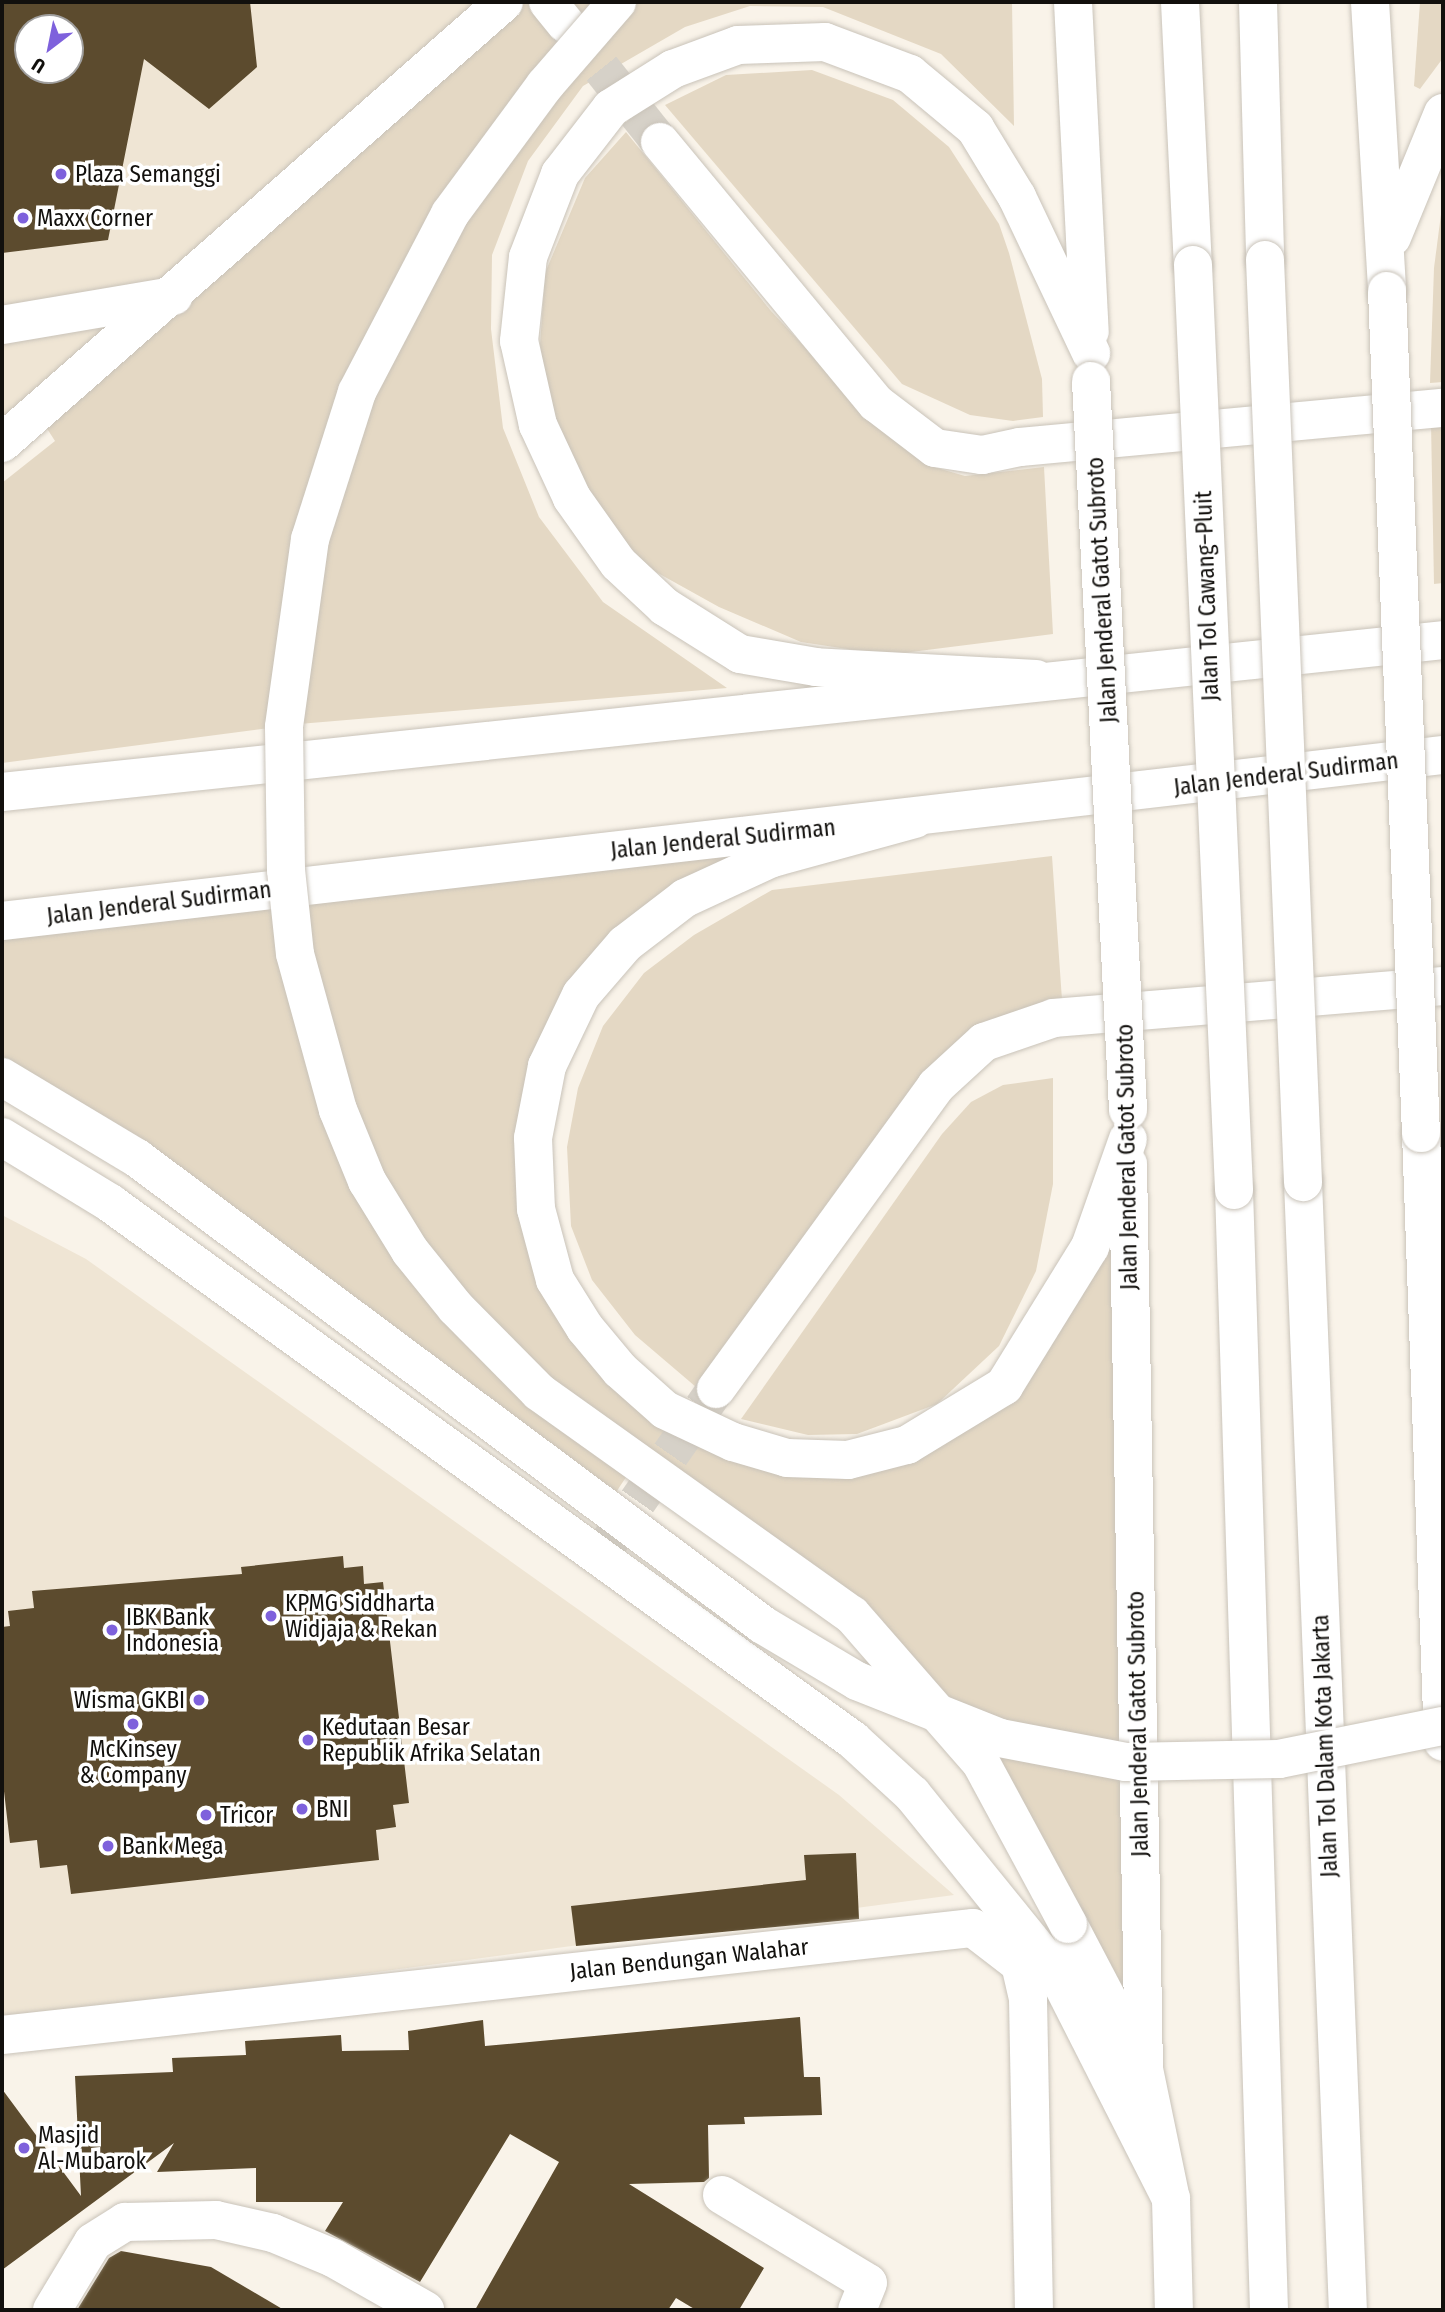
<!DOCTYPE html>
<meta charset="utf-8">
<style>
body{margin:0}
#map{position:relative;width:1445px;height:2312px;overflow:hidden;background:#f9f3e9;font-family:"Fira Sans Condensed",sans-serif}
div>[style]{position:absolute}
.built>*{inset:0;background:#efe5d4}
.green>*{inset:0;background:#e4d8c4}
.building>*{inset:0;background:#5c4b2e}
.highway-tunnel>*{height:38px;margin-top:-19px;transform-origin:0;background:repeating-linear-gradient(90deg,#d6d1c8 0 38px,transparent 0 57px)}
.roads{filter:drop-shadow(0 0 2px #c9c3b9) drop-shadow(0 0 2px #c9c3b9)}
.street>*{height:38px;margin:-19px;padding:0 19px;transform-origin:19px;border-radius:19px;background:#fff}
.secondary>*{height:38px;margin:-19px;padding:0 19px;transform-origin:19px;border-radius:19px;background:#fff}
.primary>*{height:38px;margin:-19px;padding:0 19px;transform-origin:19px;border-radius:19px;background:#fff}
.highway>*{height:38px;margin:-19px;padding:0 19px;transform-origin:19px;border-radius:19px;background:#fff}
.bridges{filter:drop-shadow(0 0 2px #c9c3b9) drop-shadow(0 0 2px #c9c3b9)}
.highway-bridge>*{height:38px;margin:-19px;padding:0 19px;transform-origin:19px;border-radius:19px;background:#fff}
.dots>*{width:19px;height:19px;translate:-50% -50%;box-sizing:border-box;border:4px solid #fff;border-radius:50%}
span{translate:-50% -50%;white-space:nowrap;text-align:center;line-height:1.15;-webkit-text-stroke:7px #fff;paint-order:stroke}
.poi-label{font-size:23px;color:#12100d}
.left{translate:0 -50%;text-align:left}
.right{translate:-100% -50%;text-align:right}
.street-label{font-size:23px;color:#12100d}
.frame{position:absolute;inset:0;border:4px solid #12100d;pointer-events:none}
.north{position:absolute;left:14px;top:14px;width:70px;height:70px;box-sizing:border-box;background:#fff;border:2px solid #a09f9e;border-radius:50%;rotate:212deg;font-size:19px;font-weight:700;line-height:28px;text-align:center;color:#12100d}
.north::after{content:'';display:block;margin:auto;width:24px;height:32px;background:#7e61dc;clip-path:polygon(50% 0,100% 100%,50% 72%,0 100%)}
</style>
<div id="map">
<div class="built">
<i style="clip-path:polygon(evenodd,2px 2px,506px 2px,2px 439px,2px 2px,28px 28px,70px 28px,70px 70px,28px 70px,28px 28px)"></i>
<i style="clip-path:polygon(2px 1215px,86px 1259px,839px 1795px,954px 1895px,2px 2022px)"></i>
</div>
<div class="green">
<i style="clip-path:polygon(504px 2px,1012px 2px,1014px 126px,941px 54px,823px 7px,750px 6px,685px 27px,583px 86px,528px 161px,492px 255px,491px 329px,503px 428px,539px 517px,603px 602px,727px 688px,299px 724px,2px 763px,2px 483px,55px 441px,37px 413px)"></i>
<i style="clip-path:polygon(1420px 2px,1443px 2px,1443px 58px,1420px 89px,1414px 86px)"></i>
<i style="clip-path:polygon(812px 70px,893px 100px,949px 147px,999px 224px,1009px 253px,1042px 379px,1043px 417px,1013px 421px,970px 415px,902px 384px,665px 105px,726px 75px)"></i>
<i style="clip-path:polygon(626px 132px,771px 311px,876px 423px,927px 465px,965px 476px,1044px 467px,1053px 634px,887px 655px,801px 642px,719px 607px,647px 567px,596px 507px,553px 428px,540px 345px,545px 273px,585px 178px)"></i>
<i style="clip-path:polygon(1443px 199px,1443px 382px,1430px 383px,1434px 268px)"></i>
<i style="clip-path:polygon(1443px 422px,1443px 583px,1434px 584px,1431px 423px)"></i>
<i style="clip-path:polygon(683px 842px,772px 858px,682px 899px,547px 1066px,555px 1280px,665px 1410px,848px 1460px,1004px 1386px,1128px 1139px,1144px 2069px,981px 1763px,852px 1615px,636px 1462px,605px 1509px,2px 1077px,2px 921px)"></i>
<i style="clip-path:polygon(1052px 856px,1062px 1000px,902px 1103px,696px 1387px,635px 1335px,592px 1280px,571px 1226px,567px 1147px,578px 1088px,603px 1026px,644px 973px,694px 935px,772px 890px)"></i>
<i style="clip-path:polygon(1053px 1078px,1053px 1184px,1036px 1271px,999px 1346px,937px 1404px,857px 1434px,808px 1435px,741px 1419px,942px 1134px,971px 1102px,1003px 1085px)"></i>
</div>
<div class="building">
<i style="clip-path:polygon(evenodd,2px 2px,250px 2px,257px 67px,209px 109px,144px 59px,108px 240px,2px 253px,2px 2px,28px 28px,70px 28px,70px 70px,28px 70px,28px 28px)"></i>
<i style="clip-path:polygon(343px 1556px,344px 1568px,363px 1566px,364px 1584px,383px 1582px,409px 1803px,393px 1805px,396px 1827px,376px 1830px,379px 1860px,71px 1894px,67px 1865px,40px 1868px,37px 1840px,10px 1843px,2px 1774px,2px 1627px,10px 1626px,8px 1611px,34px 1608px,32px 1591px,242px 1574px,241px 1567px)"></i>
<i style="clip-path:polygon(856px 1853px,859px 1919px,576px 1946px,571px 1906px,806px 1880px,804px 1855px)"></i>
<i style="clip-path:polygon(800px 2017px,804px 2077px,820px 2077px,822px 2115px,744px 2117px,745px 2124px,708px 2125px,709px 2178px,704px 2182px,629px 2184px,764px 2268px,739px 2310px,696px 2310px,676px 2298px,668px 2310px,475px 2310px,559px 2162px,510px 2134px,420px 2282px,325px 2231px,343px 2202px,256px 2202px,256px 2168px,157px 2172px,174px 2143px,2px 2270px,2px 2089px,81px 2196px,75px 2076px,173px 2072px,172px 2058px,246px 2055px,245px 2041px,341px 2035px,342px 2051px,409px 2050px,408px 2031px,483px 2020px,485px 2046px)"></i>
<i style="clip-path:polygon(121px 2251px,211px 2267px,284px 2310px,77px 2310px,109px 2258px)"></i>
</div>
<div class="highway-tunnel">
<i style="left:566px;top:24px;width:151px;rotate:51.5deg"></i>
<i style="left:605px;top:1548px;width:194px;rotate:-55.1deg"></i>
</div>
<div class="roads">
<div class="street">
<i style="left:2px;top:325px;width:174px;rotate:-9.6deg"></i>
<i style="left:722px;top:2195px;width:170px;rotate:31.1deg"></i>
<i style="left:868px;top:2283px;width:29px;rotate:112deg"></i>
<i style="left:52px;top:2310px;width:79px;rotate:-58.9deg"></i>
<i style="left:93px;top:2242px;width:38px;rotate:-32deg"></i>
<i style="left:125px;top:2222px;width:91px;rotate:-1.3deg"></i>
<i style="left:216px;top:2220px;width:58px;rotate:12.8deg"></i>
<i style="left:273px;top:2233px;width:65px;rotate:22.6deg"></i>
<i style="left:333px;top:2258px;width:106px;rotate:29.5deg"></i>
</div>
<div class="secondary">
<i style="left:2px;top:2035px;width:977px;rotate:-6.29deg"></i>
<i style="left:973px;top:1928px;width:59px;rotate:37.5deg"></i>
<i style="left:1020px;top:1964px;width:36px;rotate:77deg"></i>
<i style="left:1028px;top:1999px;width:311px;rotate:88.9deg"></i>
</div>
<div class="primary">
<i style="left:2px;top:792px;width:1449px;rotate:-6.02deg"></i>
<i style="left:2px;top:921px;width:1451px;rotate:-6.57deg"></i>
</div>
<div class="highway">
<i style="left:548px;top:2px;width:28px;rotate:51deg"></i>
<i style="left:1073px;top:2px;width:330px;rotate:87.1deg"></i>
<i style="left:1180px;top:2px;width:263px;rotate:87.2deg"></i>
<i style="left:1258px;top:2px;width:258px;rotate:88.4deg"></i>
<i style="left:1370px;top:2px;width:289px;rotate:86.6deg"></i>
<i style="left:660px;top:142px;width:339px;rotate:50.4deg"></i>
<i style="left:876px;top:403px;width:74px;rotate:37.3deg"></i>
<i style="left:935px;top:448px;width:48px;rotate:8.5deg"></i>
<i style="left:982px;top:455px;width:39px;rotate:-12deg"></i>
<i style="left:1020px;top:447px;width:425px;rotate:-5.3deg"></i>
<i style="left:1392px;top:237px;width:134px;rotate:-67.6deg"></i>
<i style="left:2px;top:443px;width:668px;rotate:-41.3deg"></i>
<i style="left:1036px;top:679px;width:220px;rotate:-176.9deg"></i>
<i style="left:816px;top:667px;width:77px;rotate:-170.3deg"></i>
<i style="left:740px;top:654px;width:89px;rotate:-147.9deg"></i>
<i style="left:665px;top:607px;width:64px;rotate:-136.9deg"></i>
<i style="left:618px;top:563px;width:80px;rotate:-125.3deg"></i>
<i style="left:572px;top:498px;width:81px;rotate:-115deg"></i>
<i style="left:538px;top:425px;width:86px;rotate:-102.7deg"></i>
<i style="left:519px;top:341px;width:84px;rotate:-83.9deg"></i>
<i style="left:528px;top:257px;width:89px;rotate:-68.9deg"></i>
<i style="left:560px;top:174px;width:83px;rotate:-52.3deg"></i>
<i style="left:611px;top:108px;width:73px;rotate:-32.2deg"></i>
<i style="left:673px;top:69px;width:69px;rotate:-20.3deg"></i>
<i style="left:738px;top:45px;width:87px;rotate:-2deg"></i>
<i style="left:825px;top:42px;width:91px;rotate:20.6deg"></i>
<i style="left:910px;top:74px;width:85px;rotate:39.7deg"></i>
<i style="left:975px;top:128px;width:81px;rotate:58.7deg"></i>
<i style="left:1017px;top:197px;width:173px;rotate:64.6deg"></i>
<i style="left:915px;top:819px;width:148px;rotate:164.7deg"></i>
<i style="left:772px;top:858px;width:96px;rotate:155.3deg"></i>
<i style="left:685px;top:898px;width:76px;rotate:142.5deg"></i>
<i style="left:625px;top:944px;width:67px;rotate:130.8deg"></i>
<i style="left:581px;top:995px;width:79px;rotate:115.6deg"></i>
<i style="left:547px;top:1066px;width:73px;rotate:101deg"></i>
<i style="left:533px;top:1138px;width:71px;rotate:87.6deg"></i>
<i style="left:536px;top:1209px;width:73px;rotate:75deg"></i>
<i style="left:555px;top:1280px;width:57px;rotate:58deg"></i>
<i style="left:585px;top:1328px;width:55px;rotate:50.2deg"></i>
<i style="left:620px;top:1370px;width:60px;rotate:41.6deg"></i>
<i style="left:665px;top:1410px;width:75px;rotate:25.2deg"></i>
<i style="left:733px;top:1442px;width:56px;rotate:16.5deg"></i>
<i style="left:787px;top:1458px;width:61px;rotate:1.9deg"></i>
<i style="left:848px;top:1460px;width:61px;rotate:-14.3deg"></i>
<i style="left:907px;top:1445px;width:114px;rotate:-31.3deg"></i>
<i style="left:1004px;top:1386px;width:163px;rotate:-58.3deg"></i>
<i style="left:1090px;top:1247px;width:114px;rotate:-70.6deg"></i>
<i style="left:1421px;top:1133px;width:609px;rotate:87.93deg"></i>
<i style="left:2px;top:1137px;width:127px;rotate:31.4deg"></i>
<i style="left:110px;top:1203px;width:917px;rotate:35.86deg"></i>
<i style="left:853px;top:1740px;width:80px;rotate:42.5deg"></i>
<i style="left:912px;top:1794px;width:229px;rotate:51deg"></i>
<i style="left:1056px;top:1972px;width:254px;rotate:63.1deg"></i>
<i style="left:1128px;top:1164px;width:905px;rotate:88.99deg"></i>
<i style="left:1144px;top:2069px;width:133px;rotate:78.3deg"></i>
<i style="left:1171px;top:2199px;width:111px;rotate:88.5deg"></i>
<i style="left:1303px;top:1182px;width:1129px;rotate:87.72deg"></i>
<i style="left:1234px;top:1190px;width:1121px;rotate:88.21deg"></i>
<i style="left:716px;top:1389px;width:374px;rotate:-54deg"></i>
<i style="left:936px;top:1086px;width:65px;rotate:-42.5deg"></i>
<i style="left:984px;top:1042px;width:74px;rotate:-18.9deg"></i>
<i style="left:1054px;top:1018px;width:390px;rotate:-4.7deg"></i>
<i style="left:1068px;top:1924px;width:155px;rotate:62.3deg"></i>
</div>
</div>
<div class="bridges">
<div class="highway-bridge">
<i style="left:617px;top:2px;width:110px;rotate:130.9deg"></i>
<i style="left:545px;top:85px;width:160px;rotate:126.4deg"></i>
<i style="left:450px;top:214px;width:201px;rotate:117.6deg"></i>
<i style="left:357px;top:392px;width:154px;rotate:107.7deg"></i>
<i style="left:310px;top:539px;width:190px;rotate:97.9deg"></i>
<i style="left:284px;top:727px;width:143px;rotate:89.2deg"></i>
<i style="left:286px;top:870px;width:84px;rotate:83.9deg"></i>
<i style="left:295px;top:954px;width:162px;rotate:74.6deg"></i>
<i style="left:338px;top:1110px;width:77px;rotate:67.8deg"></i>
<i style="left:367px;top:1181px;width:82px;rotate:58.4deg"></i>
<i style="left:410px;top:1251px;width:73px;rotate:51.1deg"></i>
<i style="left:456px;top:1308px;width:118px;rotate:45.3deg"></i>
<i style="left:539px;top:1392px;width:384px;rotate:35.5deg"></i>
<i style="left:852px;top:1615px;width:196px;rotate:48.9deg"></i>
<i style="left:981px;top:1763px;width:183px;rotate:61.6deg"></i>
<i style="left:1265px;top:260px;width:923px;rotate:87.64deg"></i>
<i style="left:1193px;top:265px;width:926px;rotate:87.46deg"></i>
<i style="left:1387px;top:291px;width:843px;rotate:87.69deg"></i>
<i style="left:1091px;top:381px;width:730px;rotate:87.09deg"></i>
<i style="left:2px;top:1077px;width:157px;rotate:31deg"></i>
<i style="left:137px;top:1158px;width:781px;rotate:36.72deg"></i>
<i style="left:763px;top:1625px;width:109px;rotate:30.8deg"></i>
<i style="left:857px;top:1681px;width:154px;rotate:21.7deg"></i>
<i style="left:1000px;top:1738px;width:128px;rotate:10.8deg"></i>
<i style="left:1126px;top:1762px;width:153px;rotate:-1.1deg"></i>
<i style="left:1279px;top:1759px;width:167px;rotate:-11.4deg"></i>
</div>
</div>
<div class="dots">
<i style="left:61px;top:174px;background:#7e61dc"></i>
<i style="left:23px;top:218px;background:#7e61dc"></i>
<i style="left:271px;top:1616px;background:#7e61dc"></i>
<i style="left:112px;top:1630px;background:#7e61dc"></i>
<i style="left:199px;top:1700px;background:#7e61dc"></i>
<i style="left:133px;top:1724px;background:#7e61dc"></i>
<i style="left:308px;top:1740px;background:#7e61dc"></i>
<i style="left:302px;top:1809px;background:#7e61dc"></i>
<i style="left:206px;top:1815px;background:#7e61dc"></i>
<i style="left:108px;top:1846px;background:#7e61dc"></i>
<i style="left:24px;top:2148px;background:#7e61dc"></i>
</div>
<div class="poi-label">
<span class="left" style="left:75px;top:174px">Plaza Semanggi</span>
<span class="left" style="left:37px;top:218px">Maxx Corner</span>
<span class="left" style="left:285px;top:1616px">KPMG Siddharta<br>Widjaja &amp; Rekan</span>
<span class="left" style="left:126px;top:1630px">IBK Bank<br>Indonesia</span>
<span class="right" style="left:185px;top:1700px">Wisma GKBI</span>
<span class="left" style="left:322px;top:1740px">Kedutaan Besar<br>Republik Afrika Selatan</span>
<span style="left:133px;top:1762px">McKinsey<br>&amp; Company</span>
<span class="left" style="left:316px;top:1809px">BNI</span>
<span class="left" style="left:220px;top:1815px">Tricor</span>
<span class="left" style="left:122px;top:1846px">Bank Mega</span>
<span class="left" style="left:38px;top:2148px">Masjid<br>Al-Mubarok</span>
</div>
<div class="street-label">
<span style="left:1102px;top:590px;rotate:-93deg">Jalan Jenderal Gatot Subroto</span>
<span style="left:1207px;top:596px;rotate:-92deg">Jalan Tol Cawang–Pluit</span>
<span style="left:1286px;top:774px;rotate:-7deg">Jalan Jenderal Sudirman</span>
<span style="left:723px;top:839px;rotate:-6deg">Jalan Jenderal Sudirman</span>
<span style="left:159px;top:903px;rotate:-7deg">Jalan Jenderal Sudirman</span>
<span style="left:1127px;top:1157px;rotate:-91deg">Jalan Jenderal Gatot Subroto</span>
<span style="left:1138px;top:1724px;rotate:-91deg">Jalan Jenderal Gatot Subroto</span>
<span style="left:1325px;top:1746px;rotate:-92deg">Jalan Tol Dalam Kota Jakarta</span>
<span style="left:689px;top:1959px;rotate:-6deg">Jalan Bendungan Walahar</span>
</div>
<div class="frame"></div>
<div class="north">U</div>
</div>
